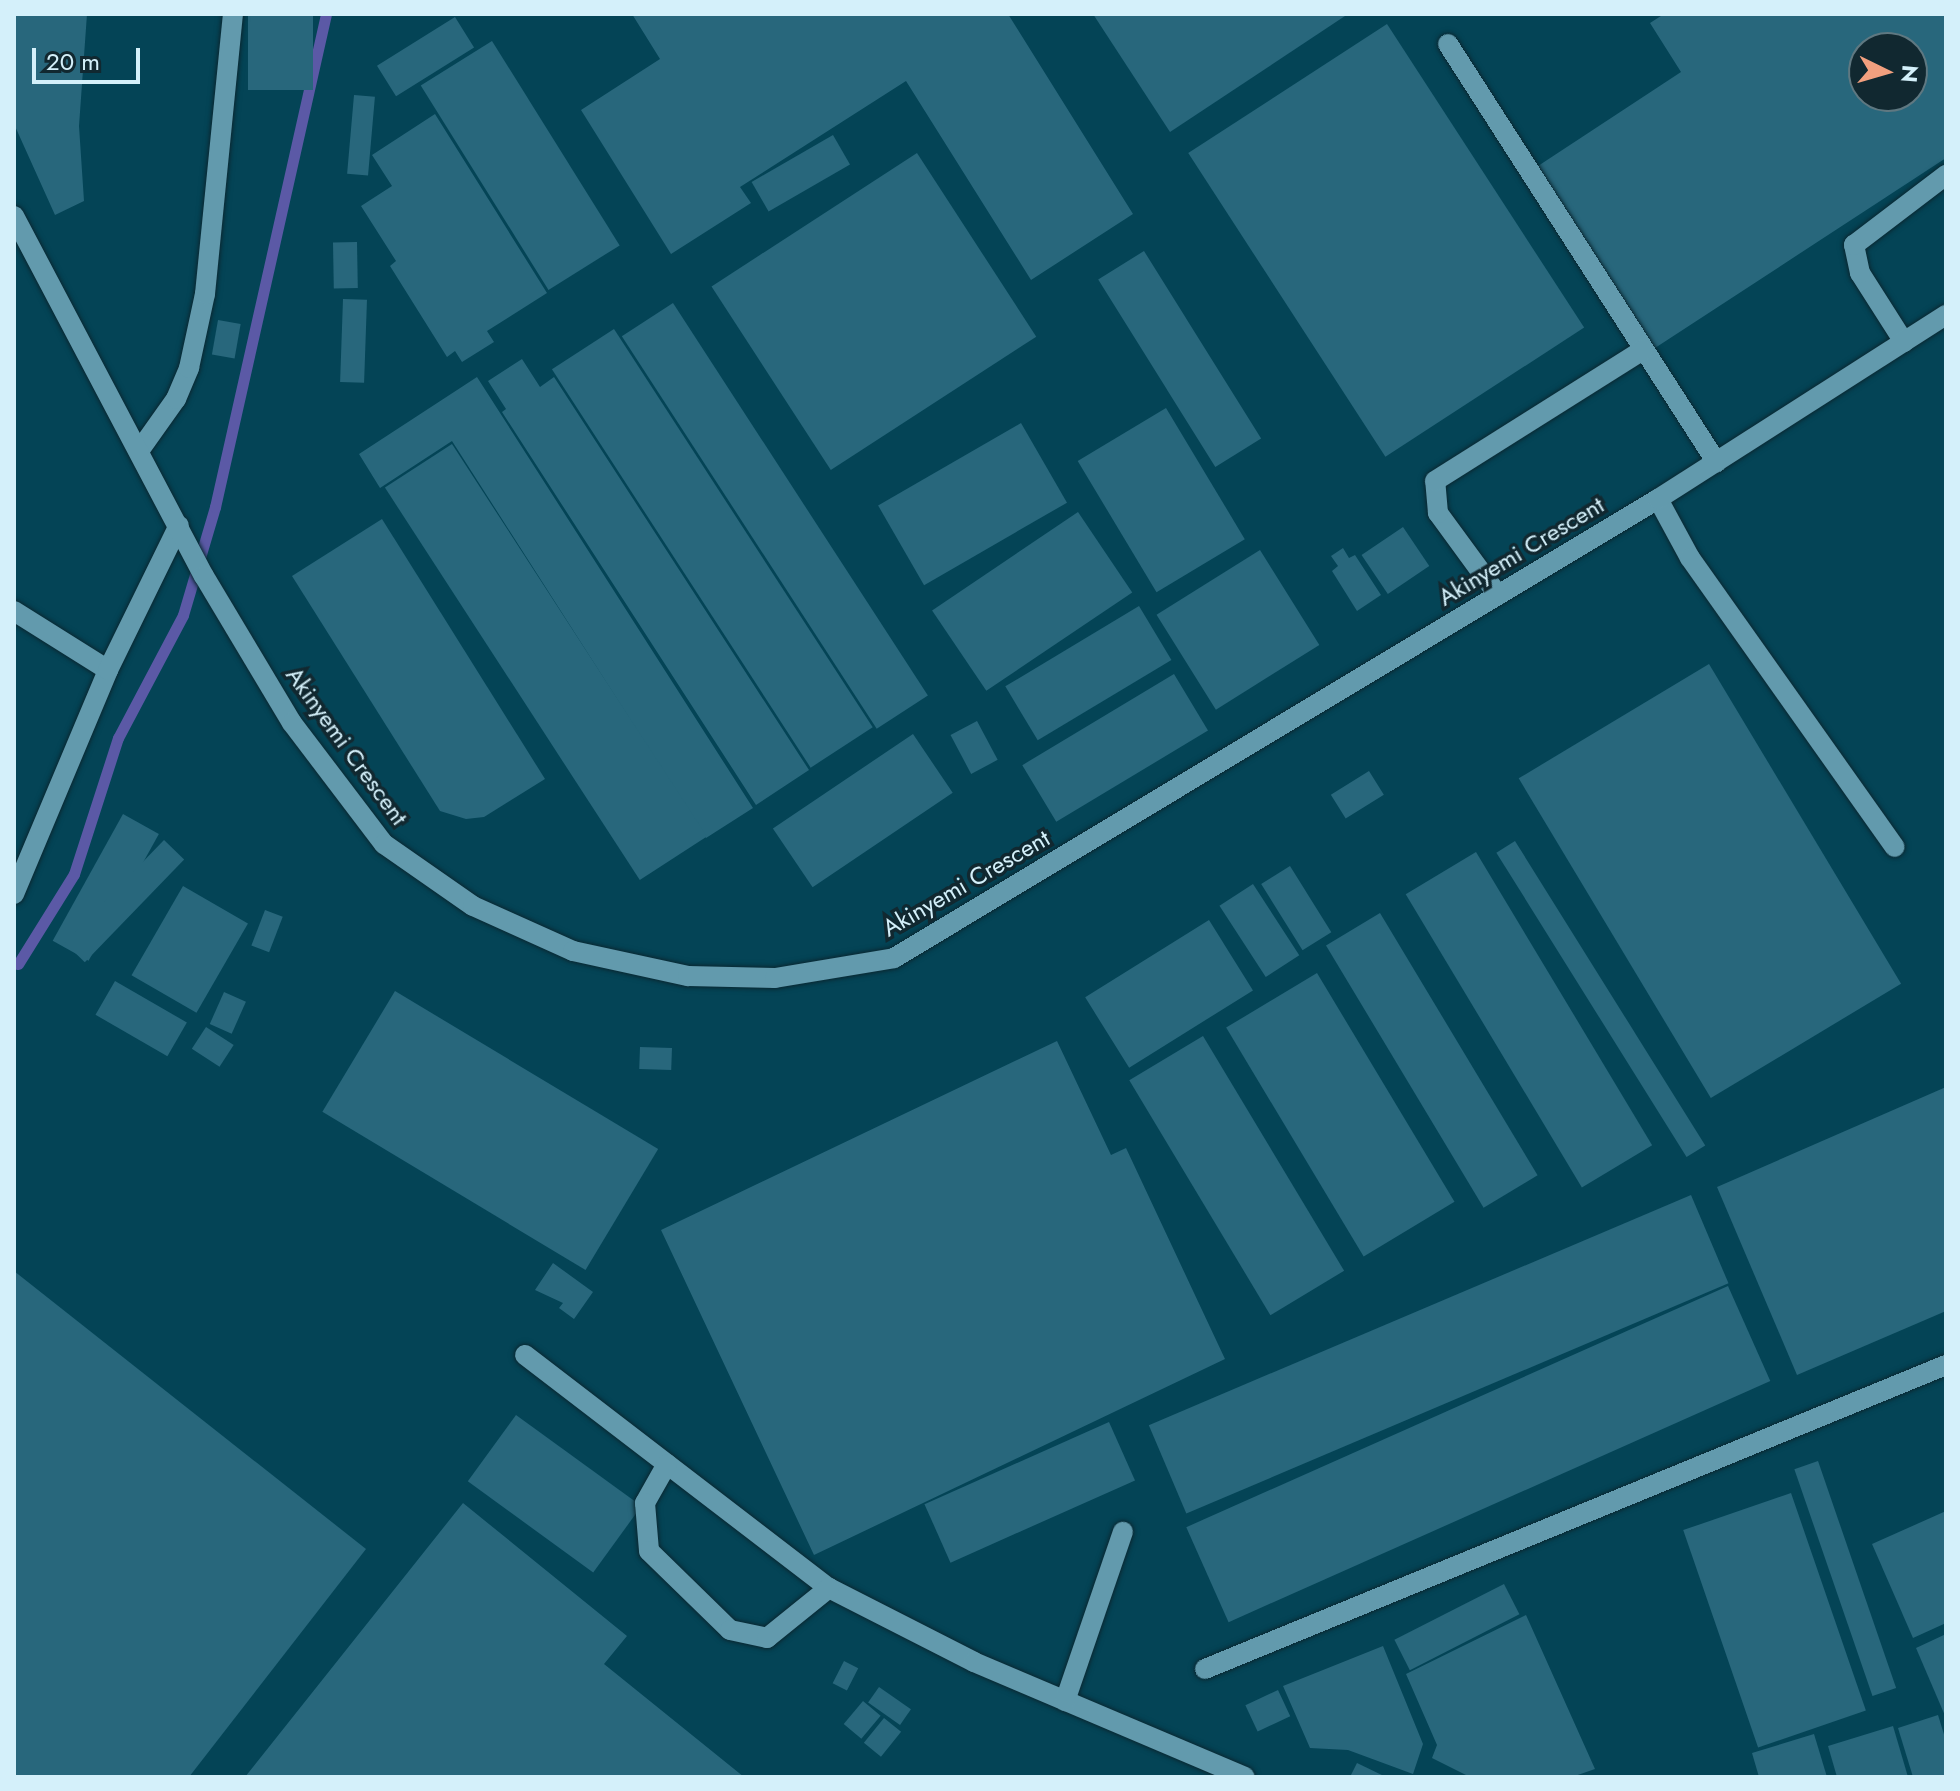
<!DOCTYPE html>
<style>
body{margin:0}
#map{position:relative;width:1960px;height:1791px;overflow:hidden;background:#044456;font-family:Jost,sans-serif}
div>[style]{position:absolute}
.stream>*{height:11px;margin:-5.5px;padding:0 5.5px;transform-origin:5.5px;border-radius:5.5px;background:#5b59a6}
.building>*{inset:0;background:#28677c;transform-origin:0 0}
.roads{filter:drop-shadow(0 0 2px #0a2832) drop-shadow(0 0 2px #0a2832)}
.lane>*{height:20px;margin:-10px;padding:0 10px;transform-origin:10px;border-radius:10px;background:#629aad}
.street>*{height:20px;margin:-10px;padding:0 10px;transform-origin:10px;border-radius:10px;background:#629aad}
.secondary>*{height:20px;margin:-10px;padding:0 10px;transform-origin:10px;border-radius:10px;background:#629aad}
span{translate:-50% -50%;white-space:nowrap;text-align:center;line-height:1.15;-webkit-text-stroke:7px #112830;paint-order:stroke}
.street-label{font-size:24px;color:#d4f0fa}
.frame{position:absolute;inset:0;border:16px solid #d4f0fa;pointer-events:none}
.north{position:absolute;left:1848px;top:32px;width:80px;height:80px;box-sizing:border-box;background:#112830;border:2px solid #5f7881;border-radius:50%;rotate:95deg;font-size:22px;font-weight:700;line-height:32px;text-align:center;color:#d4f0fa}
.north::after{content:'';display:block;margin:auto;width:28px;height:36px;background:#f2a07f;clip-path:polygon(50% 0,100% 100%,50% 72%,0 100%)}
.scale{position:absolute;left:32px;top:48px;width:108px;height:36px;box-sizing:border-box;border:4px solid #d4f0fa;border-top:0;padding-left:10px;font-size:24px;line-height:28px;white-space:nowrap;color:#d4f0fa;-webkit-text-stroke:6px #112830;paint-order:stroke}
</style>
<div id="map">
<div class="stream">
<i style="left:18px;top:964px;width:106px;rotate:-58.1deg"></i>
<i style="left:74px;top:874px;width:143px;rotate:-72.1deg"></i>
<i style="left:118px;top:738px;width:139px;rotate:-62.1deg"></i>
<i style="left:183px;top:615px;width:113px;rotate:-73.5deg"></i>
<i style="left:215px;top:507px;width:505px;rotate:-77.31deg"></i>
</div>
<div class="building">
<i style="clip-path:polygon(14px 14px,87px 14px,79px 126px,84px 201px,55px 215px,14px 124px)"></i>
<i style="left:248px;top:14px;width:65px;height:76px"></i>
<i style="clip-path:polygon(632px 14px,1008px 14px,1133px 214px,1031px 280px,906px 81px,740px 187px,751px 203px,671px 254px,581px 110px,660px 59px)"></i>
<i style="clip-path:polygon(1093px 14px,1348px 14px,1170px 132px)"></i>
<i style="clip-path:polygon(evenodd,1664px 14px,1946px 14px,1946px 158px,1655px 348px,1538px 166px,1681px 72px,1650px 23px,1664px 14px,1864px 48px,1912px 48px,1912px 96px,1864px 96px,1864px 48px)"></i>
<i style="left:455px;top:17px;width:36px;height:92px;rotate:58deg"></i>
<i style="left:1387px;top:24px;width:362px;height:237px;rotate:57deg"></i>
<i style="left:492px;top:41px;width:241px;height:84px;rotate:58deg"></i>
<i style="left:354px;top:95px;width:21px;height:79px;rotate:5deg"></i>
<i style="clip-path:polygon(435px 114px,547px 293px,487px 331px,494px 342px,462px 362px,455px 351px,447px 357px,390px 266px,396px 261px,361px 206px,392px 186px,372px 155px)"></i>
<i style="left:833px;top:135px;width:34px;height:94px;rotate:60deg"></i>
<i style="left:917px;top:153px;width:219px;height:245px;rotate:57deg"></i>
<i style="left:357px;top:242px;width:46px;height:24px;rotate:89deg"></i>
<i style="left:1144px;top:251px;width:221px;height:54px;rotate:58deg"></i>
<i style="left:343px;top:299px;width:24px;height:83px;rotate:2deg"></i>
<i style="left:673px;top:303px;width:468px;height:61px;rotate:57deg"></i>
<i style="left:218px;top:320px;width:23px;height:35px;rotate:10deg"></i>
<i style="left:614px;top:329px;width:475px;height:74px;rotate:57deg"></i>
<i style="clip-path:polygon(522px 359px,540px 387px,554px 377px,809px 770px,756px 805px,502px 412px,506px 409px,488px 381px)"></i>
<i style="clip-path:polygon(477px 377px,753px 808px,706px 838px,452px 441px,380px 488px,359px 454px)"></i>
<i style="left:1166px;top:408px;width:153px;height:103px;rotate:59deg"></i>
<i style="left:1021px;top:423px;width:92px;height:165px;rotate:60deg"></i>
<i style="left:452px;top:444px;width:468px;height:80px;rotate:57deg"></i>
<i style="left:1078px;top:512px;width:97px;height:176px;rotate:56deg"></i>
<i style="clip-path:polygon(382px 519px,545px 779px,484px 817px,466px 819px,440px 811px,292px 576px)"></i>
<i style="left:1403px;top:527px;width:47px;height:50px;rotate:56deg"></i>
<i style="clip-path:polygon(1343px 548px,1349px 558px,1355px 555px,1381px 595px,1357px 611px,1332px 571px,1338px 566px,1331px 556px)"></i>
<i style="left:1260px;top:550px;width:112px;height:122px;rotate:58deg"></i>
<i style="left:1139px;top:606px;width:63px;height:156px;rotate:59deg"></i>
<i style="left:1709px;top:664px;width:373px;height:222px;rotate:59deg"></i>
<i style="left:1174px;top:674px;width:66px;height:177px;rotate:59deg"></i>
<i style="left:977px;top:721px;width:44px;height:30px;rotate:62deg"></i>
<i style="left:913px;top:734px;width:71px;height:169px;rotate:56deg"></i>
<i style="left:1369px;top:771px;width:28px;height:45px;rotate:58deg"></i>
<i style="left:123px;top:814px;width:41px;height:145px;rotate:29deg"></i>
<i style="left:164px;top:840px;width:28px;height:143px;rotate:44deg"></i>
<i style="left:1515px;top:841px;width:359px;height:22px;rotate:58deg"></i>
<i style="left:1476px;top:852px;width:342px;height:82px;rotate:59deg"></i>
<i style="left:1290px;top:866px;width:78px;height:34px;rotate:58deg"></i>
<i style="left:1253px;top:884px;width:85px;height:40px;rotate:57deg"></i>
<i style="left:183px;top:886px;width:75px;height:103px;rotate:30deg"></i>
<i style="left:265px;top:910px;width:19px;height:38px;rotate:21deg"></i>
<i style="left:1380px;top:913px;width:306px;height:63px;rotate:59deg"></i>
<i style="left:1209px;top:920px;width:83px;height:146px;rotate:58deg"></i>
<i style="left:1317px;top:973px;width:267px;height:106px;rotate:59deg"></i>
<i style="left:115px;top:981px;width:83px;height:39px;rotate:30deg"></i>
<i style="left:395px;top:991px;width:307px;height:141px;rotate:31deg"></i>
<i style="left:224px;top:992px;width:24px;height:35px;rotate:24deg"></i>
<i style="left:206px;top:1027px;width:33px;height:26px;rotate:33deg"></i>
<i style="left:1203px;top:1036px;width:274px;height:86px;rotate:59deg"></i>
<i style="clip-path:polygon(1057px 1041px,1111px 1155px,1126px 1148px,1225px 1359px,814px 1555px,661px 1230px)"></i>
<i style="left:640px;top:1047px;width:32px;height:22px;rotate:2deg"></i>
<i style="clip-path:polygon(1946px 1087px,1946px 1311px,1797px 1375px,1717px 1187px)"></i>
<i style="left:1691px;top:1195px;width:96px;height:589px;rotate:67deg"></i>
<i style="clip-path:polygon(553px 1263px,593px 1292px,574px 1319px,559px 1308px,563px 1303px,535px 1290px)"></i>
<i style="clip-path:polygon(14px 1271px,366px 1549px,189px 1777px,14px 1777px)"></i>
<i style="left:1728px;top:1286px;width:104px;height:593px;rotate:66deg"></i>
<i style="left:516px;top:1415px;width:155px;height:82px;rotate:36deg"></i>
<i style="left:1109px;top:1422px;width:64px;height:202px;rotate:66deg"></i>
<i style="left:1818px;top:1461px;width:240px;height:25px;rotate:71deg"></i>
<i style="left:1791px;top:1493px;width:230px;height:114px;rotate:71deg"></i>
<i style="clip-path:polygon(463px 1503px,627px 1636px,604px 1664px,744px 1777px,245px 1777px)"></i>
<i style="clip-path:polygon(1946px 1511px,1946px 1623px,1913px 1638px,1872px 1544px)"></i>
<i style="left:1504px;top:1584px;width:34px;height:123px;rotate:63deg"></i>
<i style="clip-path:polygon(1526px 1615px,1595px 1769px,1572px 1777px,1470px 1777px,1432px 1758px,1437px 1745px,1406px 1674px)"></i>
<i style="clip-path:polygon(1946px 1634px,1946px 1718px,1916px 1648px)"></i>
<i style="clip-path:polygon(1383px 1646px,1423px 1744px,1413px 1774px,1348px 1750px,1310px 1748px,1283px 1686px)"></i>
<i style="left:844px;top:1661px;width:16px;height:25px;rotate:27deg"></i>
<i style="left:879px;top:1687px;width:39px;height:19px;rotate:35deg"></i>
<i style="left:1278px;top:1690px;width:29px;height:36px;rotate:65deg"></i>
<i style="left:863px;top:1701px;width:23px;height:30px;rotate:40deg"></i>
<i style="clip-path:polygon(1938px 1715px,1946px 1741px,1946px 1777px,1913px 1777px,1898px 1728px)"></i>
<i style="left:884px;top:1718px;width:22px;height:32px;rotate:39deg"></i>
<i style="clip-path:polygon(1893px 1726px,1908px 1777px,1837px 1777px,1828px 1746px)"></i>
<i style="clip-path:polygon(1814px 1734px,1827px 1777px,1759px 1777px,1752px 1753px)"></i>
<i style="clip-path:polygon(1357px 1763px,1386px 1777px,1350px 1777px)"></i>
</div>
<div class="roads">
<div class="lane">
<i style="left:1448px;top:44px;width:497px;rotate:57.3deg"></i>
<i style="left:1904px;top:342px;width:82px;rotate:-122.5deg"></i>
<i style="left:1860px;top:273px;width:29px;rotate:-102deg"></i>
<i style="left:1854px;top:245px;width:116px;rotate:-37.3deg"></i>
<i style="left:139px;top:451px;width:64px;rotate:-54.6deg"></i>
<i style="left:176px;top:399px;width:34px;rotate:-67deg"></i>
<i style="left:189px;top:368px;width:76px;rotate:-77.8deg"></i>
<i style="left:205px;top:294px;width:281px;rotate:-84.3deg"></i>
<i style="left:1658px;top:499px;width:67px;rotate:61.5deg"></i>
<i style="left:1690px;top:558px;width:354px;rotate:54.7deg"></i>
<i style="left:1498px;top:595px;width:102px;rotate:-126.2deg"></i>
<i style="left:1438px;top:513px;width:32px;rotate:-95deg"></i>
<i style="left:1435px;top:481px;width:246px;rotate:-32.2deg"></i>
<i style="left:525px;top:1355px;width:383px;rotate:37.5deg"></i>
<i style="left:829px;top:1588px;width:163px;rotate:27deg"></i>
<i style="left:974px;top:1662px;width:294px;rotate:23deg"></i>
<i style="left:667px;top:1464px;width:45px;rotate:119.4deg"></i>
<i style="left:645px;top:1503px;width:48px;rotate:85.2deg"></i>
<i style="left:649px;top:1551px;width:113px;rotate:44.3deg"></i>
<i style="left:730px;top:1630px;width:38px;rotate:12deg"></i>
<i style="left:767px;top:1638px;width:80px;rotate:-38.9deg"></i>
<i style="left:1205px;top:1669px;width:801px;rotate:-22.31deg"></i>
<i style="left:1065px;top:1701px;width:179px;rotate:-71.1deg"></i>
</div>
<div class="street">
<i style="left:14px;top:611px;width:111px;rotate:32.1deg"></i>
<i style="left:14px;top:894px;width:243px;rotate:-67.2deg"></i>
<i style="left:108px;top:670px;width:161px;rotate:-63.9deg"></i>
</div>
<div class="secondary">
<i style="left:14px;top:216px;width:407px;rotate:62.2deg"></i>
<i style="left:204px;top:576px;width:171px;rotate:59.1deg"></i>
<i style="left:292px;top:723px;width:152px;rotate:52.8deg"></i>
<i style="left:384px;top:844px;width:108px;rotate:34.9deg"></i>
<i style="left:473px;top:906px;width:110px;rotate:24.2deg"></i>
<i style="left:573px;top:951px;width:118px;rotate:12.3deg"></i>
<i style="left:688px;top:976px;width:87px;rotate:1.3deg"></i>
<i style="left:775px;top:978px;width:121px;rotate:-9.5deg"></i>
<i style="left:894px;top:958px;width:891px;rotate:-31deg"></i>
<i style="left:1658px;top:499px;width:342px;rotate:-32.6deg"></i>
</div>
</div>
<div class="street-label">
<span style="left:1521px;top:551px;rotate:-31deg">Akinyemi Crescent</span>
<span style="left:347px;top:746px;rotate:54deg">Akinyemi Crescent</span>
<span style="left:966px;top:883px;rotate:-30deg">Akinyemi Crescent</span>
</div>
<div class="frame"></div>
<div class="north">N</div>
<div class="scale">20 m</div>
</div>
